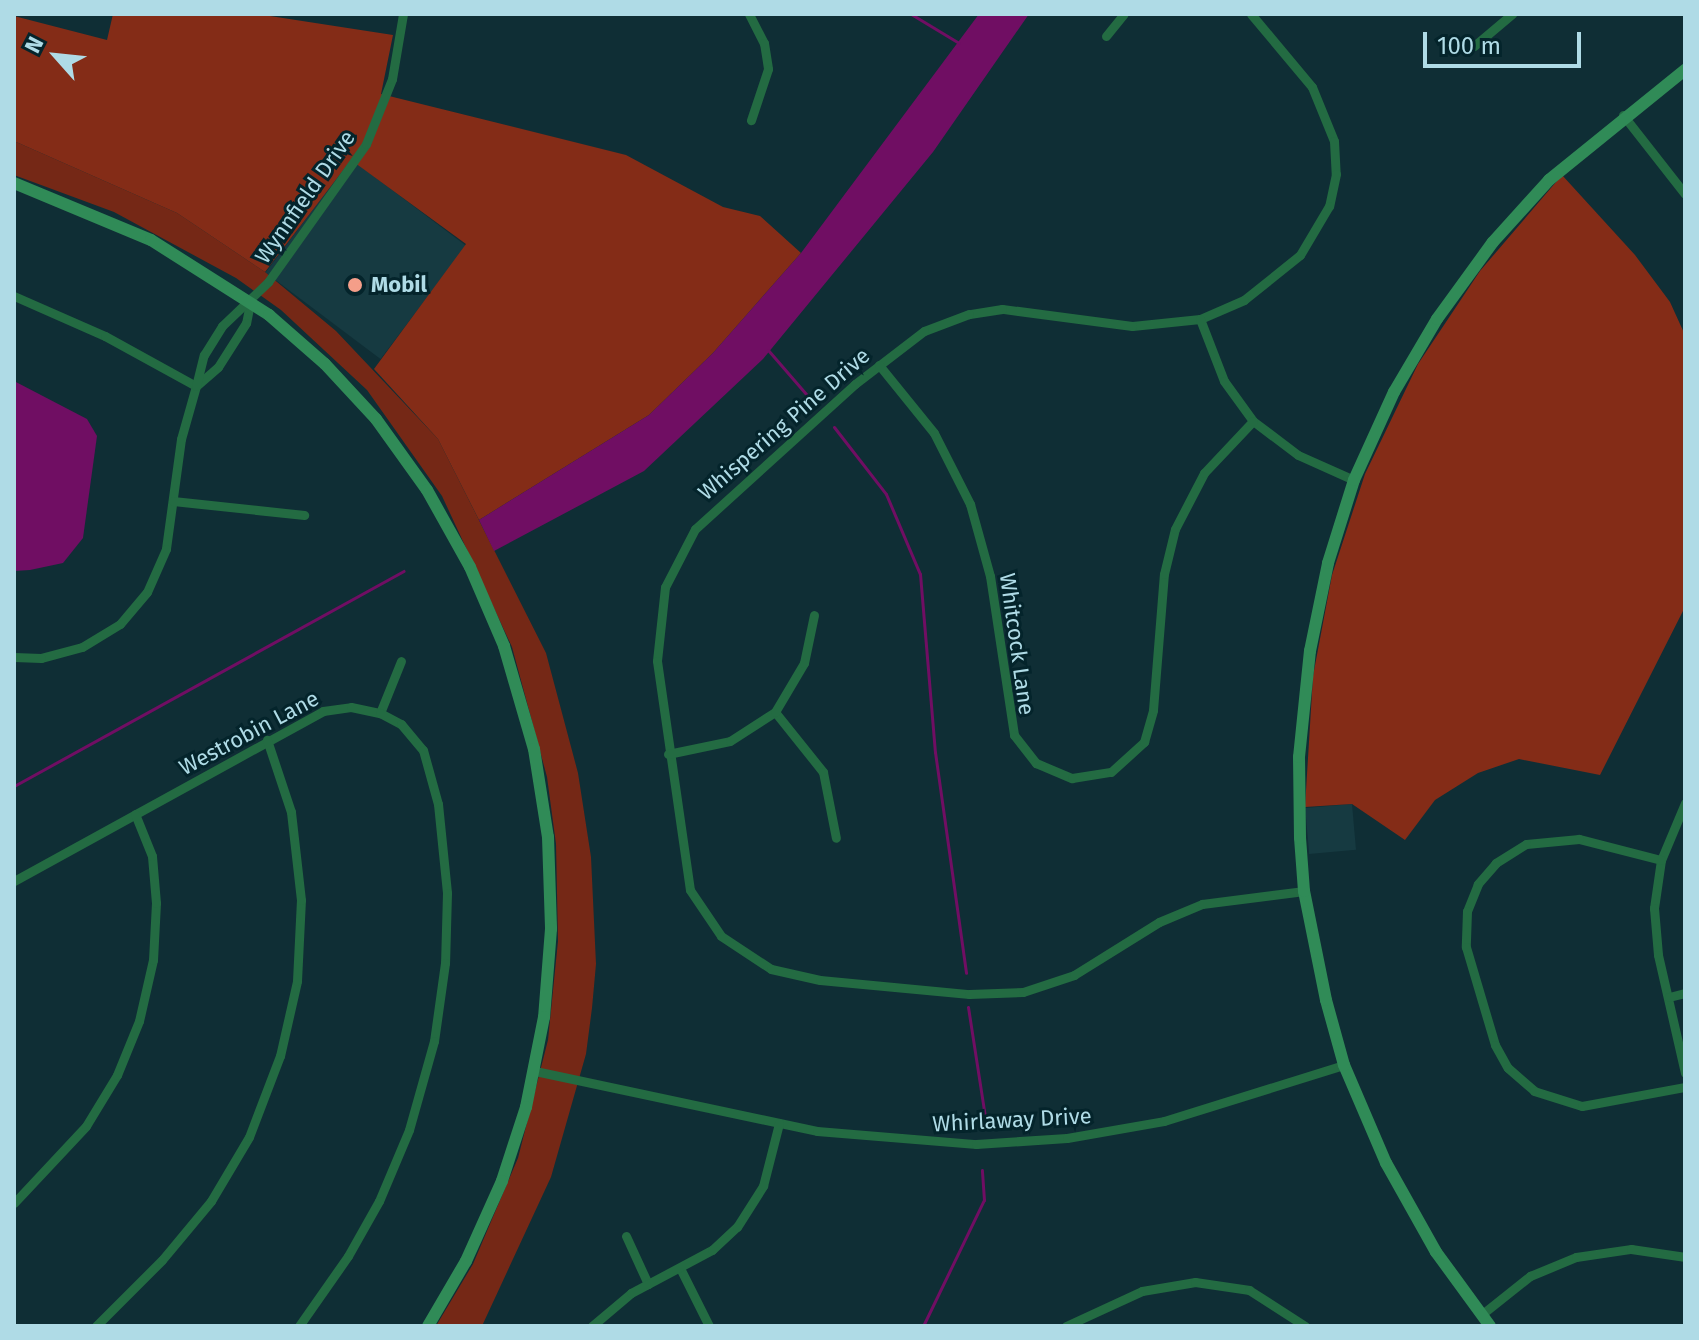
<!DOCTYPE html>
<style>
body{margin:0}
#map{position:relative;width:1699px;height:1340px;overflow:hidden;background:#0f2e35;font-family:"Fira Sans",sans-serif}
div>[style]{position:absolute}
.built>*{inset:0;background:#163a41;transform-origin:0 0}
.green>*{inset:0;background:#752816}
.forest>*{inset:0;background:#842c17}
.water>*{inset:0;background:#700e63}
.stream>*{height:3px;margin:-1.5px;padding:0 1.5px;transform-origin:1.5px;border-radius:1.5px;background:#700e63}
.street>*{height:9px;margin:-4.5px;padding:0 4.5px;transform-origin:4.5px;border-radius:4.5px;background:#236b42}
.secondary>*{height:12px;margin:-6px;padding:0 6px;transform-origin:6px;border-radius:6px;background:#308b57}
.dots>*{width:22px;height:22px;translate:-50% -50%;box-sizing:border-box;border:4px solid #04242b;border-radius:50%}
span{translate:-50% -50%;white-space:nowrap;text-align:center;line-height:1.15;-webkit-text-stroke:6px #04242b;paint-order:stroke}
.street-label{font-size:22px;color:#afdbe6}
.poi-label{font-size:22px;color:#afdbe6;font-weight:700}
.left{translate:0 -50%;text-align:left}
.frame{position:absolute;inset:0;border:16px solid #afdbe6;pointer-events:none}
.north{position:absolute;left:16px;top:16px;width:80px;height:80px;-webkit-text-stroke:6px #04242b;paint-order:stroke;rotate:297deg;font-size:22px;font-weight:700;line-height:32px;text-align:center;color:#afdbe6}
.north::after{content:'';display:block;margin:auto;width:28px;height:36px;background:#afdbe6;clip-path:polygon(50% 0,100% 100%,50% 72%,0 100%)}
.scale{position:absolute;left:1423px;top:32px;width:158px;height:36px;box-sizing:border-box;border:4px solid #afdbe6;border-top:0;padding-left:10px;font-size:24px;line-height:28px;white-space:nowrap;color:#afdbe6;-webkit-text-stroke:6px #04242b;paint-order:stroke}
</style>
<div id="map">
<div class="built">
<i style="left:351px;top:159px;width:144px;height:142px;rotate:37deg"></i>
<i style="left:1352px;top:804px;width:46px;height:47px;rotate:85deg"></i>
</div>
<div class="green">
<i style="clip-path:polygon(14px 141px,177px 213px,265px 272px,336px 331px,438px 439px,546px 653px,578px 773px,591px 857px,596px 964px,592px 1008px,586px 1054px,551px 1177px,482px 1326px,436px 1326px,473px 1264px,518px 1158px,548px 1040px,558px 941px,556px 844px,547px 777px,512px 647px,442px 496px,367px 390px,281px 310px,236px 278px,114px 212px,14px 175px)"></i>
</div>
<div class="forest">
<i style="clip-path:polygon(113px 14px,257px 14px,393px 35px,381px 94px,626px 155px,723px 207px,760px 216px,801px 253px,713px 353px,649px 415px,479px 520px,438px 439px,374px 369px,466px 244px,351px 160px,265px 272px,177px 213px,14px 141px,14px 16px,107px 40px)"></i>
<i style="clip-path:polygon(1562px 175px,1635px 255px,1670px 302px,1685px 335px,1685px 607px,1600px 775px,1519px 759px,1478px 773px,1435px 800px,1405px 840px,1352px 804px,1305px 807px,1313px 676px,1332px 575px,1365px 474px,1418px 364px,1480px 271px)"></i>
</div>
<div class="water">
<i style="clip-path:polygon(979px 14px,1029px 14px,933px 152px,763px 359px,644px 471px,494px 551px,479px 520px,649px 415px,713px 353px,801px 253px)"></i>
<i style="clip-path:polygon(14px 381px,87px 419px,97px 436px,83px 538px,63px 563px,30px 570px,14px 571px)"></i>
</div>
<div class="stream">
<i style="left:911px;top:14px;width:56px;rotate:31.1deg"></i>
<i style="left:768px;top:350px;width:69px;rotate:49.1deg"></i>
<i style="left:834px;top:427px;width:85px;rotate:52.2deg"></i>
<i style="left:886px;top:494px;width:87px;rotate:67deg"></i>
<i style="left:920px;top:574px;width:179px;rotate:85.2deg"></i>
<i style="left:935px;top:752px;width:223px;rotate:82deg"></i>
<i style="left:1685px;top:607px;width:1px;rotate:90deg"></i>
<i style="left:14px;top:786px;width:445px;rotate:-28.9deg"></i>
<i style="left:968px;top:1007px;width:117px;rotate:81.2deg"></i>
<i style="left:923px;top:1326px;width:140px;rotate:-64.2deg"></i>
<i style="left:984px;top:1200px;width:30px;rotate:-94deg"></i>
</div>
<div class="street">
<i style="left:749px;top:14px;width:33px;rotate:63deg"></i>
<i style="left:764px;top:43px;width:26px;rotate:81deg"></i>
<i style="left:768px;top:69px;width:54px;rotate:108.4deg"></i>
<i style="left:1251px;top:14px;width:95px;rotate:50.1deg"></i>
<i style="left:1312px;top:87px;width:58px;rotate:67.8deg"></i>
<i style="left:1334px;top:141px;width:33px;rotate:87deg"></i>
<i style="left:1336px;top:174px;width:33px;rotate:102deg"></i>
<i style="left:1329px;top:206px;width:57px;rotate:120.6deg"></i>
<i style="left:1300px;top:255px;width:72px;rotate:141.2deg"></i>
<i style="left:1244px;top:300px;width:48px;rotate:156.6deg"></i>
<i style="left:1200px;top:319px;width:68px;rotate:174.1deg"></i>
<i style="left:1132px;top:326px;width:131px;rotate:-172.5deg"></i>
<i style="left:1002px;top:309px;width:33px;rotate:171deg"></i>
<i style="left:969px;top:314px;width:48px;rotate:159.3deg"></i>
<i style="left:924px;top:331px;width:87px;rotate:142.5deg"></i>
<i style="left:855px;top:384px;width:216px;rotate:137.8deg"></i>
<i style="left:695px;top:529px;width:65px;rotate:117.3deg"></i>
<i style="left:665px;top:587px;width:74px;rotate:96.2deg"></i>
<i style="left:657px;top:661px;width:231px;rotate:81.8deg"></i>
<i style="left:690px;top:890px;width:55px;rotate:56deg"></i>
<i style="left:721px;top:936px;width:60px;rotate:33.4deg"></i>
<i style="left:771px;top:969px;width:50px;rotate:12.7deg"></i>
<i style="left:820px;top:980px;width:150px;rotate:5.4deg"></i>
<i style="left:969px;top:994px;width:54px;rotate:-2.1deg"></i>
<i style="left:1023px;top:992px;width:54px;rotate:-18.4deg"></i>
<i style="left:1074px;top:975px;width:100px;rotate:-31.9deg"></i>
<i style="left:1159px;top:922px;width:47px;rotate:-22.7deg"></i>
<i style="left:1202px;top:904px;width:103px;rotate:-7.3deg"></i>
<i style="left:1106px;top:36px;width:28px;rotate:-51deg"></i>
<i style="left:1474px;top:46px;width:50px;rotate:-40.1deg"></i>
<i style="left:1623px;top:115px;width:100px;rotate:51.9deg"></i>
<i style="left:14px;top:296px;width:99px;rotate:23.7deg"></i>
<i style="left:105px;top:336px;width:104px;rotate:28.8deg"></i>
<i style="left:196px;top:386px;width:55px;rotate:105.8deg"></i>
<i style="left:181px;top:439px;width:111px;rotate:97.8deg"></i>
<i style="left:166px;top:549px;width:47px;rotate:113.8deg"></i>
<i style="left:147px;top:592px;width:42px;rotate:130.2deg"></i>
<i style="left:120px;top:624px;width:44px;rotate:148.8deg"></i>
<i style="left:82px;top:647px;width:42px;rotate:165deg"></i>
<i style="left:41px;top:658px;width:27px;rotate:-178deg"></i>
<i style="left:250px;top:303px;width:20px;rotate:101deg"></i>
<i style="left:246px;top:323px;width:52px;rotate:122.5deg"></i>
<i style="left:218px;top:367px;width:29px;rotate:139deg"></i>
<i style="left:196px;top:386px;width:32px;rotate:-76deg"></i>
<i style="left:204px;top:355px;width:34px;rotate:-58deg"></i>
<i style="left:222px;top:326px;width:64px;rotate:-43.7deg"></i>
<i style="left:268px;top:282px;width:169px;rotate:-54.6deg"></i>
<i style="left:366px;top:144px;width:70px;rotate:-68.2deg"></i>
<i style="left:392px;top:79px;width:66px;rotate:-80.4deg"></i>
<i style="left:1200px;top:319px;width:66px;rotate:68.8deg"></i>
<i style="left:1224px;top:381px;width:49px;rotate:54.1deg"></i>
<i style="left:1253px;top:421px;width:56px;rotate:37.1deg"></i>
<i style="left:1298px;top:455px;width:61px;rotate:24.1deg"></i>
<i style="left:879px;top:365px;width:87px;rotate:51deg"></i>
<i style="left:934px;top:433px;width:80px;rotate:63.1deg"></i>
<i style="left:970px;top:504px;width:75px;rotate:74.5deg"></i>
<i style="left:990px;top:576px;width:161px;rotate:81.4deg"></i>
<i style="left:1014px;top:735px;width:36px;rotate:52deg"></i>
<i style="left:1036px;top:763px;width:39px;rotate:23deg"></i>
<i style="left:1072px;top:778px;width:39px;rotate:-9deg"></i>
<i style="left:1111px;top:772px;width:45px;rotate:-42.3deg"></i>
<i style="left:1144px;top:742px;width:33px;rotate:-74deg"></i>
<i style="left:1153px;top:710px;width:136px;rotate:-85.4deg"></i>
<i style="left:1164px;top:574px;width:46px;rotate:-76.3deg"></i>
<i style="left:1175px;top:529px;width:63px;rotate:-62.6deg"></i>
<i style="left:1204px;top:473px;width:71px;rotate:-46.7deg"></i>
<i style="left:173px;top:501px;width:132px;rotate:6.1deg"></i>
<i style="left:775px;top:712px;width:77px;rotate:51.3deg"></i>
<i style="left:823px;top:772px;width:67px;rotate:78.9deg"></i>
<i style="left:380px;top:713px;width:56px;rotate:-68deg"></i>
<i style="left:668px;top:754px;width:63px;rotate:-11.8deg"></i>
<i style="left:730px;top:741px;width:54px;rotate:-32.8deg"></i>
<i style="left:775px;top:712px;width:57px;rotate:-59.4deg"></i>
<i style="left:804px;top:663px;width:49px;rotate:-78.2deg"></i>
<i style="left:1685px;top:803px;width:62px;rotate:112.8deg"></i>
<i style="left:1661px;top:860px;width:49px;rotate:98.3deg"></i>
<i style="left:1654px;top:908px;width:47px;rotate:85.1deg"></i>
<i style="left:1658px;top:955px;width:121px;rotate:77.1deg"></i>
<i style="left:1661px;top:860px;width:85px;rotate:-165.6deg"></i>
<i style="left:1579px;top:839px;width:53px;rotate:174.6deg"></i>
<i style="left:1526px;top:844px;width:36px;rotate:148deg"></i>
<i style="left:1496px;top:863px;width:28px;rotate:131deg"></i>
<i style="left:1478px;top:884px;width:29px;rotate:112deg"></i>
<i style="left:1467px;top:911px;width:36px;rotate:92deg"></i>
<i style="left:1466px;top:947px;width:102px;rotate:73.5deg"></i>
<i style="left:1495px;top:1045px;width:26px;rotate:61deg"></i>
<i style="left:1508px;top:1068px;width:35px;rotate:41deg"></i>
<i style="left:1534px;top:1091px;width:50px;rotate:17.4deg"></i>
<i style="left:1582px;top:1106px;width:105px;rotate:-10.5deg"></i>
<i style="left:14px;top:881px;width:353px;rotate:-28.8deg"></i>
<i style="left:323px;top:711px;width:28px;rotate:-8deg"></i>
<i style="left:351px;top:707px;width:30px;rotate:12deg"></i>
<i style="left:380px;top:713px;width:24px;rotate:28deg"></i>
<i style="left:401px;top:724px;width:34px;rotate:50deg"></i>
<i style="left:423px;top:750px;width:56px;rotate:74.5deg"></i>
<i style="left:438px;top:804px;width:89px;rotate:84.2deg"></i>
<i style="left:447px;top:893px;width:70px;rotate:91.6deg"></i>
<i style="left:445px;top:963px;width:79px;rotate:98deg"></i>
<i style="left:434px;top:1041px;width:92px;rotate:105.7deg"></i>
<i style="left:409px;top:1130px;width:77px;rotate:112.9deg"></i>
<i style="left:379px;top:1201px;width:63px;rotate:119.4deg"></i>
<i style="left:348px;top:1256px;width:85px;rotate:125deg"></i>
<i style="left:1669px;top:997px;width:16px;rotate:-14deg"></i>
<i style="left:535px;top:1071px;width:288px;rotate:12deg"></i>
<i style="left:817px;top:1131px;width:160px;rotate:4.7deg"></i>
<i style="left:976px;top:1144px;width:91px;rotate:-3.8deg"></i>
<i style="left:1067px;top:1138px;width:98px;rotate:-9.9deg"></i>
<i style="left:1164px;top:1121px;width:189px;rotate:-17.3deg"></i>
<i style="left:14px;top:1203px;width:105px;rotate:-46.9deg"></i>
<i style="left:86px;top:1126px;width:60px;rotate:-58.7deg"></i>
<i style="left:117px;top:1075px;width:58px;rotate:-67.8deg"></i>
<i style="left:139px;top:1021px;width:63px;rotate:-77.1deg"></i>
<i style="left:153px;top:960px;width:57px;rotate:-87deg"></i>
<i style="left:156px;top:903px;width:47px;rotate:-94.9deg"></i>
<i style="left:152px;top:856px;width:45px;rotate:-112deg"></i>
<i style="left:626px;top:1236px;width:53px;rotate:65.4deg"></i>
<i style="left:680px;top:1268px;width:65px;rotate:63.4deg"></i>
<i style="left:1481px;top:1315px;width:63px;rotate:-38.5deg"></i>
<i style="left:1530px;top:1276px;width:50px;rotate:-22.4deg"></i>
<i style="left:1576px;top:1257px;width:56px;rotate:-8.3deg"></i>
<i style="left:1631px;top:1249px;width:55px;rotate:8.4deg"></i>
<i style="left:96px;top:1326px;width:93px;rotate:-45deg"></i>
<i style="left:162px;top:1260px;width:77px;rotate:-50.3deg"></i>
<i style="left:211px;top:1201px;width:74px;rotate:-59.3deg"></i>
<i style="left:249px;top:1137px;width:87px;rotate:-69.1deg"></i>
<i style="left:280px;top:1056px;width:77px;rotate:-77.2deg"></i>
<i style="left:297px;top:981px;width:81px;rotate:-87.2deg"></i>
<i style="left:301px;top:900px;width:89px;rotate:-96.5deg"></i>
<i style="left:291px;top:812px;width:76px;rotate:-108.4deg"></i>
<i style="left:592px;top:1326px;width:51px;rotate:-40.2deg"></i>
<i style="left:631px;top:1293px;width:92px;rotate:-28deg"></i>
<i style="left:712px;top:1250px;width:34px;rotate:-43deg"></i>
<i style="left:737px;top:1227px;width:49px;rotate:-57.6deg"></i>
<i style="left:763px;top:1186px;width:65px;rotate:-75.7deg"></i>
<i style="left:1066px;top:1326px;width:84px;rotate:-24.7deg"></i>
<i style="left:1142px;top:1291px;width:54px;rotate:-9.6deg"></i>
<i style="left:1195px;top:1282px;width:55px;rotate:8.4deg"></i>
<i style="left:1249px;top:1290px;width:67px;rotate:32.7deg"></i>
</div>
<div class="secondary">
<i style="left:14px;top:183px;width:148px;rotate:22.6deg"></i>
<i style="left:151px;top:240px;width:140px;rotate:32.4deg"></i>
<i style="left:269px;top:315px;width:74px;rotate:41.2deg"></i>
<i style="left:325px;top:364px;width:75px;rotate:47.2deg"></i>
<i style="left:376px;top:419px;width:87px;rotate:54.3deg"></i>
<i style="left:427px;top:490px;width:88px;rotate:60.8deg"></i>
<i style="left:470px;top:567px;width:86px;rotate:66.7deg"></i>
<i style="left:504px;top:646px;width:107px;rotate:73.8deg"></i>
<i style="left:534px;top:749px;width:89px;rotate:81deg"></i>
<i style="left:548px;top:837px;width:92px;rotate:88.1deg"></i>
<i style="left:551px;top:929px;width:88px;rotate:94.5deg"></i>
<i style="left:544px;top:1017px;width:92px;rotate:101.3deg"></i>
<i style="left:526px;top:1107px;width:78px;rotate:108deg"></i>
<i style="left:502px;top:1181px;width:88px;rotate:114.2deg"></i>
<i style="left:466px;top:1261px;width:75px;rotate:120.3deg"></i>
<i style="left:1490px;top:1326px;width:92px;rotate:-126.1deg"></i>
<i style="left:1436px;top:1252px;width:102px;rotate:-119.3deg"></i>
<i style="left:1386px;top:1163px;width:107px;rotate:-113.2deg"></i>
<i style="left:1344px;top:1065px;width:67px;rotate:-105.5deg"></i>
<i style="left:1326px;top:1000px;width:111px;rotate:-101.4deg"></i>
<i style="left:1304px;top:891px;width:53px;rotate:-94.3deg"></i>
<i style="left:1300px;top:838px;width:81px;rotate:-90.7deg"></i>
<i style="left:1299px;top:757px;width:107px;rotate:-84.1deg"></i>
<i style="left:1310px;top:651px;width:90px;rotate:-78.4deg"></i>
<i style="left:1328px;top:563px;width:87px;rotate:-72.6deg"></i>
<i style="left:1354px;top:480px;width:97px;rotate:-65.6deg"></i>
<i style="left:1394px;top:392px;width:85px;rotate:-59.5deg"></i>
<i style="left:1437px;top:319px;width:95px;rotate:-54deg"></i>
<i style="left:1493px;top:242px;width:84px;rotate:-47.9deg"></i>
<i style="left:1549px;top:180px;width:175px;rotate:-39deg"></i>
</div>
<div class="dots">
<i style="left:355px;top:285px;background:#f49e89"></i>
</div>
<div class="street-label">
<span style="left:305px;top:197px;rotate:-55deg">Wynnfield Drive</span>
<span style="left:784px;top:424px;rotate:-41deg">Whispering Pine Drive</span>
<span style="left:1017px;top:644px;rotate:82deg">Whitcock Lane</span>
<span style="left:249px;top:733px;rotate:-28deg">Westrobin Lane</span>
<span style="left:1012px;top:1120px;rotate:-3deg">Whirlaway Drive</span>
</div>
<div class="poi-label">
<span class="left" style="left:371px;top:285px">Mobil</span>
</div>
<div class="frame"></div>
<div class="north">N</div>
<div class="scale">100 m</div>
</div>
